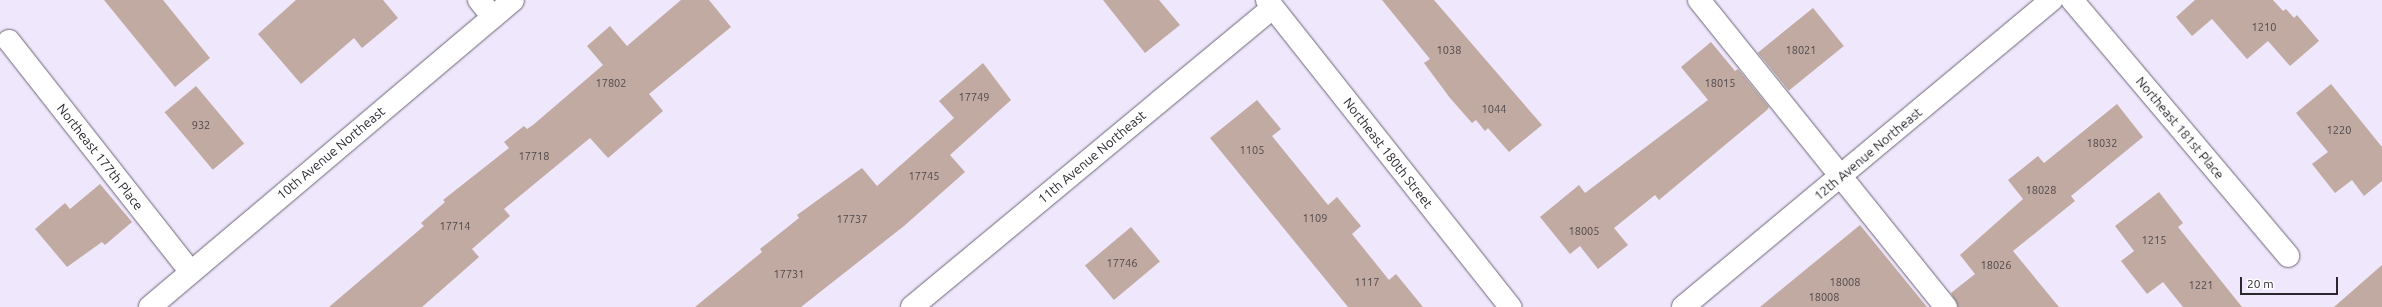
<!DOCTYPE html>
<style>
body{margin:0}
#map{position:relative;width:2382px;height:307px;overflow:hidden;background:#efe7fb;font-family:Ubuntu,sans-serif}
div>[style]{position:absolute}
.building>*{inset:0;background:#c0aaa2;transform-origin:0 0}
.roads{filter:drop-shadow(0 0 1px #6c6577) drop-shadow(0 0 1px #6c6577)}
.minor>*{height:22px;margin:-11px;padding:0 11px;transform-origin:11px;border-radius:11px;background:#fff}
span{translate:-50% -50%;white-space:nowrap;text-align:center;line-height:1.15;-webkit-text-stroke:3px #fff;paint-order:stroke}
.number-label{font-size:11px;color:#50484b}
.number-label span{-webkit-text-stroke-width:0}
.street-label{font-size:13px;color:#2a272e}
.scale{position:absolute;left:2240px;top:277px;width:98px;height:18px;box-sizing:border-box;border:2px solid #2a272e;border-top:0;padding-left:5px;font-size:12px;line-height:14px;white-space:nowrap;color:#2a272e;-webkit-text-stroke:3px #fff;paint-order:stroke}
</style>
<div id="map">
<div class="building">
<i style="clip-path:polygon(104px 0,163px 0,210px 58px,175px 87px)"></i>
<i style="clip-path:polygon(296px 0,383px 0,398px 18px,362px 48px,354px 38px,301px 84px,258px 34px)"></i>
<i style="clip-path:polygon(681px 0,709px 0,731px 27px,649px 94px,663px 111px,608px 158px,590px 138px,504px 209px,510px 216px,472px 249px,479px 257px,422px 307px,329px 307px,424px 226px,421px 223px,445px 202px,443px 200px,509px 148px,504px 142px,524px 126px,527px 129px,533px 125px,603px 65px,587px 46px,610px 26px,627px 46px)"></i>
<i style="clip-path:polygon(1103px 0,1159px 0,1180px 25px,1145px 53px)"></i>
<i style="clip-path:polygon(1382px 0,1434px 0,1542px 125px,1509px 152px,1488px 128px,1485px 131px,1476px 120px,1472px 123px,1450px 98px,1424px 63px,1430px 59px)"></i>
<i style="clip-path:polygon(2195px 0,2273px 0,2283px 11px,2286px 9px,2294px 18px,2297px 15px,2319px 41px,2290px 66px,2268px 41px,2247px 59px,2212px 19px,2192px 36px,2176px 17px)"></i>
<i style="left:1813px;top:8px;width:49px;height:71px;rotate:51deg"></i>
<i style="clip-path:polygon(1711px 42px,1735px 71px,1738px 69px,1769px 107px,1767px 110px,1659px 200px,1655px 195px,1614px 228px,1628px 245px,1598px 269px,1580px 246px,1570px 254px,1540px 217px,1579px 185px,1585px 193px,1708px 100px,1681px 67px)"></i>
<i style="clip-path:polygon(983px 63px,1011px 100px,950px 155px,965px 172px,904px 226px,801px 307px,695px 307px,762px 252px,760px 249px,799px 218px,797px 215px,862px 168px,877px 186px,954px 118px,939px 101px)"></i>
<i style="clip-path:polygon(2331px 84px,2382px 147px,2382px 181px,2364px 196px,2352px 180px,2335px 193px,2312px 164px,2328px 152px,2296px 113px)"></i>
<i style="left:196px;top:86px;width:75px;height:41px;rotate:50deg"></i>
<i style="clip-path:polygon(1257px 100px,1281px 129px,1272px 136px,1328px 205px,1337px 197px,1361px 226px,1352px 234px,1389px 280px,1396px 274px,1423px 307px,1348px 307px,1210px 138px)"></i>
<i style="clip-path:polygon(2117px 104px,2143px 137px,2071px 196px,2075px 201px,2013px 251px,2059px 307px,1958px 307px,1951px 293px,1975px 274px,1960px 255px,2023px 199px,2008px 180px,2038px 156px,2044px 163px)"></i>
<i style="clip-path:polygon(100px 184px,132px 222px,105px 245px,102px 242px,67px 267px,35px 229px,65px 203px,70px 209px)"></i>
<i style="clip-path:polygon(2159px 192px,2183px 223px,2178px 227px,2242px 307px,2183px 307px,2163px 282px,2147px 294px,2121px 261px,2134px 251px,2115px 226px)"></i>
<i style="clip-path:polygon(1860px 225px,1927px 307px,1760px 307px)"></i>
<i style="left:1131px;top:227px;width:45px;height:60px;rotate:50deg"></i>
<i style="clip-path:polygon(2382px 265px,2382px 307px,2334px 307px)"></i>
</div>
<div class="roads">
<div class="minor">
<i style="left:479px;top:0;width:22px;rotate:51deg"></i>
<i style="left:1267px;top:0;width:392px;rotate:51.6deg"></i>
<i style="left:1699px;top:0;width:394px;rotate:51.2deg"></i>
<i style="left:2072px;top:0;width:335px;rotate:49.8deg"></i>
<i style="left:9px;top:41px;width:294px;rotate:51.8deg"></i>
<i style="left:150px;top:307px;width:475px;rotate:-40.2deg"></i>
<i style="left:912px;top:307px;width:469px;rotate:-39.7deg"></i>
<i style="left:1683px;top:307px;width:480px;rotate:-39.8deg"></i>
</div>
</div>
<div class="number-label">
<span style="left:2264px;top:27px">1210</span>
<span style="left:1449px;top:50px">1038</span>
<span style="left:1801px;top:50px">18021</span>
<span style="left:611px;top:83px">17802</span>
<span style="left:1720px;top:83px">18015</span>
<span style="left:974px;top:97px">17749</span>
<span style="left:1494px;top:109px">1044</span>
<span style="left:201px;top:125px">932</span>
<span style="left:2339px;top:130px">1220</span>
<span style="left:2102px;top:143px">18032</span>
<span style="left:1252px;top:150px">1105</span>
<span style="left:534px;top:156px">17718</span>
<span style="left:924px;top:176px">17745</span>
<span style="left:2041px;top:190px">18028</span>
<span style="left:1315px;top:218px">1109</span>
<span style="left:852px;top:219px">17737</span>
<span style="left:455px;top:226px">17714</span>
<span style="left:1584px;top:231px">18005</span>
<span style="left:2154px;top:240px">1215</span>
<span style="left:1122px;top:263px">17746</span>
<span style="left:1996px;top:265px">18026</span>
<span style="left:789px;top:274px">17731</span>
<span style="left:1367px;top:282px">1117</span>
<span style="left:1845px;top:282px">18008</span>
<span style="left:2201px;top:285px">1221</span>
<span style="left:1824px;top:297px">18008</span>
</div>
<div class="street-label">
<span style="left:2180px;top:128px;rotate:50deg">Northeast 181st Place</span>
<span style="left:331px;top:153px;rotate:-40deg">10th Avenue Northeast</span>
<span style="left:1388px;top:153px;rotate:52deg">Northeast 180th Street</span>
<span style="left:1868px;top:154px;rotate:-40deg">12th Avenue Northeast</span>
<span style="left:100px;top:157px;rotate:52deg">Northeast 177th Place</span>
<span style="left:1092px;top:157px;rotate:-40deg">11th Avenue Northeast</span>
</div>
<div class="scale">20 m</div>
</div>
